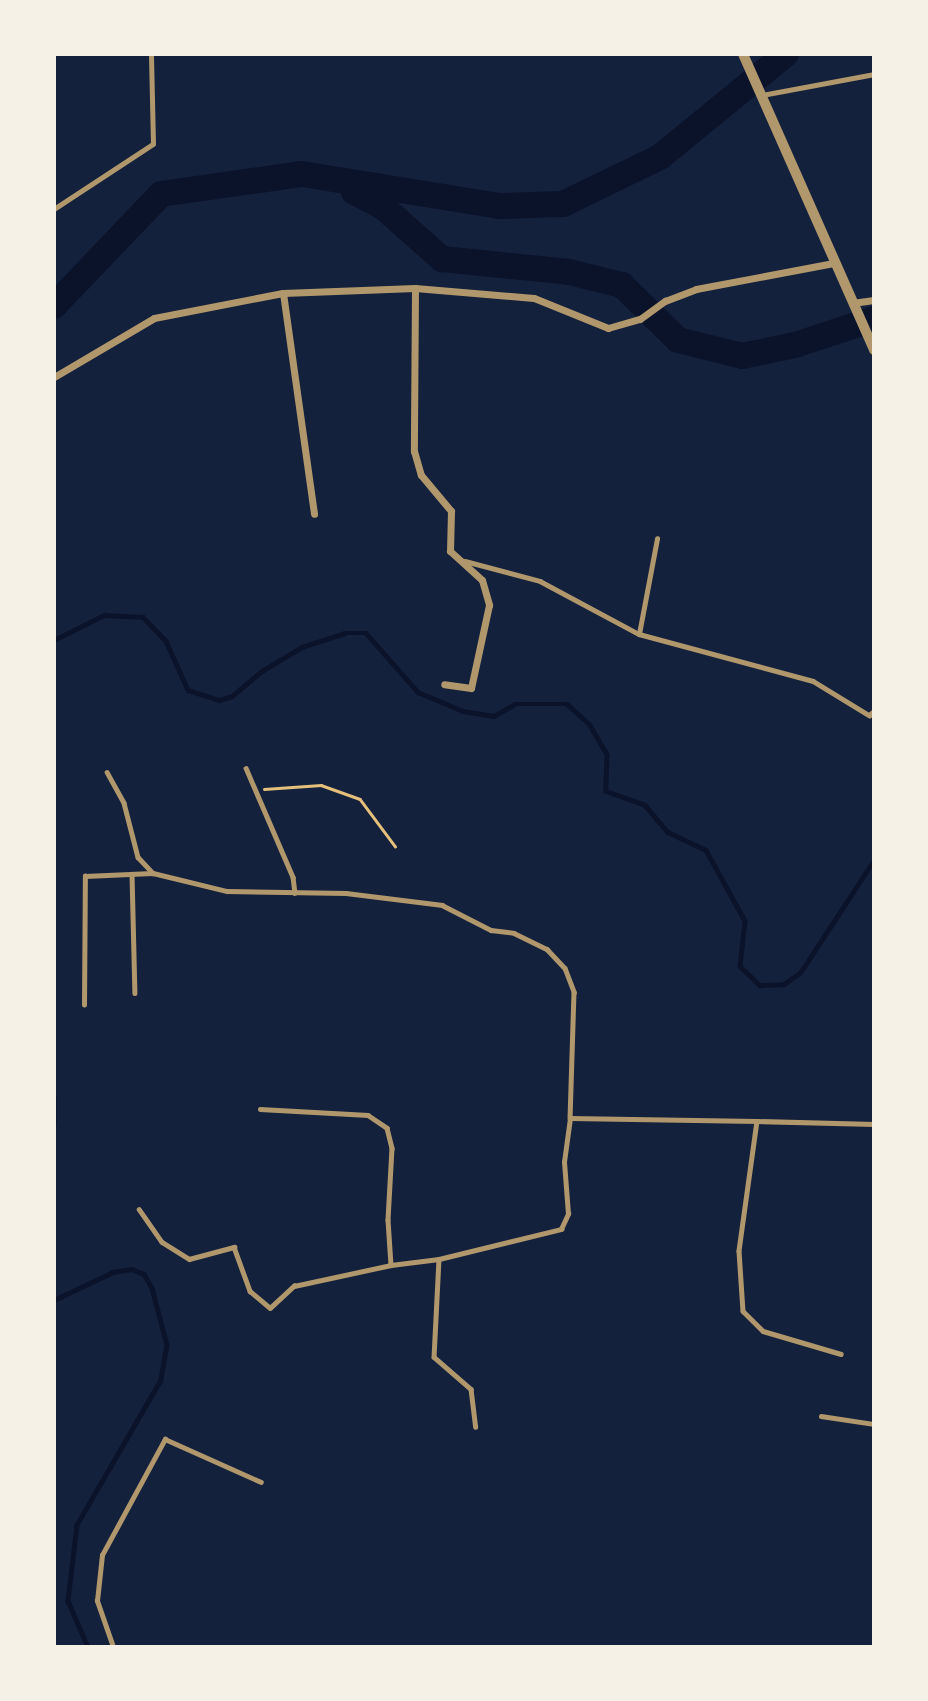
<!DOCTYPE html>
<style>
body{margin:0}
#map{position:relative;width:928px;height:1701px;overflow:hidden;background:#14213d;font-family:Jost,sans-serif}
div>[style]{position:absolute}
.stream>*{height:4.5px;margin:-2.25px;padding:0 2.25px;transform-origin:2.25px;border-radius:2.25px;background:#0b132b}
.river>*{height:26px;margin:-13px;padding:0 13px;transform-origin:13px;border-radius:13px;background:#0b132b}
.path>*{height:2.5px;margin:-1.25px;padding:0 1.25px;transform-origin:1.25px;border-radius:1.25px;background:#e5c07b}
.service>*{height:4.5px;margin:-2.25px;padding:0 2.25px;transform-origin:2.25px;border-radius:2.25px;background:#b1986c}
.minor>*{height:7px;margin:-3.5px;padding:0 3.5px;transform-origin:3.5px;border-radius:3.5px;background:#b1986c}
.tertiary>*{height:10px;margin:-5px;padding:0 5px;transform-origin:5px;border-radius:5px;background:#b1986c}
span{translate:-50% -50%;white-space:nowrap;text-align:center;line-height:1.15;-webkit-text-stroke:6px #f6f1e7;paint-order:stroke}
.frame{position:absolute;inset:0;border:56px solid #f6f1e7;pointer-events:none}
</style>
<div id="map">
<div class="stream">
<i style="left:54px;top:640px;width:56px;rotate:-26.6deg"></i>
<i style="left:104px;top:615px;width:39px;rotate:3deg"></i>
<i style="left:143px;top:617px;width:33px;rotate:46deg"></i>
<i style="left:166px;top:641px;width:54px;rotate:65.8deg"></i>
<i style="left:188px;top:690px;width:33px;rotate:18deg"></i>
<i style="left:219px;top:700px;width:14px;rotate:-17deg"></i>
<i style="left:232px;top:696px;width:39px;rotate:-40deg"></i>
<i style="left:262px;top:671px;width:47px;rotate:-31deg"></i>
<i style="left:302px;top:647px;width:45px;rotate:-18deg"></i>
<i style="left:345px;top:633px;width:21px"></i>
<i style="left:366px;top:633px;width:79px;rotate:48.6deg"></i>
<i style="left:418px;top:692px;width:49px;rotate:22.9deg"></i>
<i style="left:463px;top:711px;width:31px;rotate:9deg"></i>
<i style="left:494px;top:716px;width:24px;rotate:-30deg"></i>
<i style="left:515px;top:704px;width:52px"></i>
<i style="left:567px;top:704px;width:31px;rotate:42deg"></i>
<i style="left:590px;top:725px;width:34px;rotate:60deg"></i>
<i style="left:607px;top:755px;width:36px;rotate:92deg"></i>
<i style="left:606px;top:791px;width:41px;rotate:19.7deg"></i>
<i style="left:645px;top:805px;width:35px;rotate:50deg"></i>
<i style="left:668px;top:832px;width:42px;rotate:25.3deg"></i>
<i style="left:706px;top:850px;width:81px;rotate:61.2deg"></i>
<i style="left:745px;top:921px;width:45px;rotate:96.3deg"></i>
<i style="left:740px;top:966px;width:28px;rotate:44deg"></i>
<i style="left:760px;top:985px;width:24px;rotate:-2deg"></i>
<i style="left:784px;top:984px;width:19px;rotate:-35deg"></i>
<i style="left:800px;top:973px;width:135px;rotate:-56.8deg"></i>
<i style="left:54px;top:1096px;width:28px;rotate:90deg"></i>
<i style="left:54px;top:1300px;width:65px;rotate:-25.4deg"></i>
<i style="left:113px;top:1272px;width:19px;rotate:-9deg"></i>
<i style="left:132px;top:1269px;width:13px;rotate:23deg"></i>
<i style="left:144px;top:1274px;width:16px;rotate:60deg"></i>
<i style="left:152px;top:1288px;width:59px;rotate:75.3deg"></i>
<i style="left:167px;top:1345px;width:36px;rotate:100deg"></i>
<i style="left:161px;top:1380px;width:168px;rotate:120.1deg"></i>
<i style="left:77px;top:1525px;width:77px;rotate:96.8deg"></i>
<i style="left:68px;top:1601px;width:50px;rotate:66.5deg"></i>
</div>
<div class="river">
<i style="left:354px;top:192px;width:33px;rotate:27deg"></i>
<i style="left:383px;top:207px;width:79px;rotate:41.4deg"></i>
<i style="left:442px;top:259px;width:128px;rotate:5.8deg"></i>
<i style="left:569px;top:272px;width:55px;rotate:13.8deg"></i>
<i style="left:622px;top:285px;width:78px;rotate:44.5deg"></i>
<i style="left:678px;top:340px;width:66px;rotate:14deg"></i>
<i style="left:742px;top:356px;width:54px;rotate:-11.7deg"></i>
<i style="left:795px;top:345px;width:83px;rotate:-18.2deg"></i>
<i style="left:54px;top:306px;width:155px;rotate:-46.3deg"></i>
<i style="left:161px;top:194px;width:142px;rotate:-8.1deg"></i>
<i style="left:302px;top:174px;width:200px;rotate:9.2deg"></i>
<i style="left:499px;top:206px;width:64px;rotate:-1.8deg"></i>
<i style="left:563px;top:204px;width:108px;rotate:-25.9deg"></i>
<i style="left:660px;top:157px;width:163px;rotate:-39.3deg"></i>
</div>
<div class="path">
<i style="left:264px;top:789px;width:57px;rotate:-4deg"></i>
<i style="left:321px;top:785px;width:41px;rotate:19.7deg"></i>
<i style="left:360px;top:799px;width:59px;rotate:53.3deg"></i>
</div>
<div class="service">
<i style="left:762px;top:95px;width:114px;rotate:-10.6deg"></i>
<i style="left:54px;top:209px;width:118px;rotate:-33.3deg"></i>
<i style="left:153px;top:144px;width:90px;rotate:-91.3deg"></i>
<i style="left:465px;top:561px;width:78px;rotate:14.9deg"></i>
<i style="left:540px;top:581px;width:112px;rotate:28.2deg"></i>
<i style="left:639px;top:634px;width:180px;rotate:15.1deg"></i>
<i style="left:813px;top:681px;width:66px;rotate:31.3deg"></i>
<i style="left:869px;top:715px;width:6px;rotate:-39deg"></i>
<i style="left:639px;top:634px;width:97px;rotate:-79.3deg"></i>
<i style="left:246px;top:768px;width:119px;rotate:66.7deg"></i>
<i style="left:293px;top:877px;width:16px;rotate:83deg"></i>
<i style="left:107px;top:772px;width:35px;rotate:61deg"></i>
<i style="left:124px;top:803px;width:56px;rotate:75.5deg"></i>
<i style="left:138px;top:857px;width:22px;rotate:47deg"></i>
<i style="left:153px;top:873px;width:76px;rotate:13.7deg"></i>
<i style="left:227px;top:891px;width:119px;rotate:1deg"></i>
<i style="left:346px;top:893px;width:97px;rotate:7.1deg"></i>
<i style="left:442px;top:905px;width:55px;rotate:27deg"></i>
<i style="left:491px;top:930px;width:23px;rotate:7deg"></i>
<i style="left:514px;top:933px;width:37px;rotate:26deg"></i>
<i style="left:547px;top:949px;width:26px;rotate:47deg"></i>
<i style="left:565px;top:968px;width:26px;rotate:69deg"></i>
<i style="left:574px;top:992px;width:126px;rotate:91.8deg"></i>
<i style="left:132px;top:874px;width:119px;rotate:88.6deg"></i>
<i style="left:84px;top:1005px;width:129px;rotate:-89.6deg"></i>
<i style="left:85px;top:876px;width:67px;rotate:-2.6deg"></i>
<i style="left:260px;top:1109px;width:108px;rotate:3.2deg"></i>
<i style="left:368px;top:1115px;width:23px;rotate:34deg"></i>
<i style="left:387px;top:1128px;width:21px;rotate:76deg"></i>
<i style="left:392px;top:1148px;width:72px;rotate:93.2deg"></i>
<i style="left:388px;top:1220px;width:45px;rotate:86.2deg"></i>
<i style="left:391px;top:1265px;width:48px;rotate:-7.1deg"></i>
<i style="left:439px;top:1259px;width:98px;rotate:92.9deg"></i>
<i style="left:434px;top:1357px;width:49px;rotate:40.9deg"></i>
<i style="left:471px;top:1389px;width:38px;rotate:83deg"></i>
<i style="left:757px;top:1121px;width:117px;rotate:1.5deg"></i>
<i style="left:139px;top:1209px;width:40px;rotate:55.1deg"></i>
<i style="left:162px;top:1242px;width:32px;rotate:32deg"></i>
<i style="left:189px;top:1259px;width:47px;rotate:-14.9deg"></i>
<i style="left:234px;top:1247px;width:47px;rotate:70deg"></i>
<i style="left:250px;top:1291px;width:26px;rotate:40deg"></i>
<i style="left:270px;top:1308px;width:33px;rotate:-43deg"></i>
<i style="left:294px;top:1286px;width:99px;rotate:-12.2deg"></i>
<i style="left:439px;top:1259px;width:126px;rotate:-13.8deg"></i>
<i style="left:561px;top:1229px;width:17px;rotate:-65deg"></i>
<i style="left:568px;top:1214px;width:52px;rotate:-94.4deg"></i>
<i style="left:564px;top:1162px;width:44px;rotate:-82.2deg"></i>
<i style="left:570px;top:1118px;width:187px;rotate:0.9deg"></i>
<i style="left:757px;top:1121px;width:131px;rotate:97.9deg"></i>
<i style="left:739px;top:1251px;width:60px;rotate:86.2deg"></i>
<i style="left:743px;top:1311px;width:28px;rotate:45deg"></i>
<i style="left:763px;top:1331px;width:81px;rotate:16.4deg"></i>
<i style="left:821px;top:1416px;width:54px;rotate:8.6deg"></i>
<i style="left:113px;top:1647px;width:49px;rotate:-109.2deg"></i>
<i style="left:97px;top:1601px;width:46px;rotate:-83.8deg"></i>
<i style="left:102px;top:1555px;width:132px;rotate:-61.5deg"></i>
<i style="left:165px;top:1439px;width:105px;rotate:24.1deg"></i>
</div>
<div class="minor">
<i style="left:415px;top:288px;width:163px;rotate:90.4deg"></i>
<i style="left:414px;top:451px;width:25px;rotate:74deg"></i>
<i style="left:421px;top:475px;width:47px;rotate:50.2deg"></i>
<i style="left:451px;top:511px;width:40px;rotate:91.4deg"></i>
<i style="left:450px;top:551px;width:43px;rotate:42.2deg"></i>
<i style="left:482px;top:580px;width:26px;rotate:74deg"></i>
<i style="left:489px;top:605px;width:85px;rotate:102.2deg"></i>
<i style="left:471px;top:688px;width:27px;rotate:-172deg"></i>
<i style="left:283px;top:293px;width:223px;rotate:82deg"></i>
<i style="left:852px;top:303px;width:22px;rotate:-8deg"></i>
<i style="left:54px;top:377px;width:116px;rotate:-30.5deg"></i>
<i style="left:154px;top:318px;width:131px;rotate:-11deg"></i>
<i style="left:283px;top:293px;width:132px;rotate:-2.2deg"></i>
<i style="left:415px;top:288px;width:119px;rotate:4.8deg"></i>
<i style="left:534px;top:298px;width:80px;rotate:22.1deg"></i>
<i style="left:608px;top:328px;width:33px;rotate:-16deg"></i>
<i style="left:640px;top:319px;width:31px;rotate:-36deg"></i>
<i style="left:665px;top:301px;width:33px;rotate:-21deg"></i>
<i style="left:696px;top:289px;width:140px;rotate:-10.7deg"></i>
</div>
<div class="tertiary">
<i style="left:743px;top:54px;width:324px;rotate:66.1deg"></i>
</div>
<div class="frame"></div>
</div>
